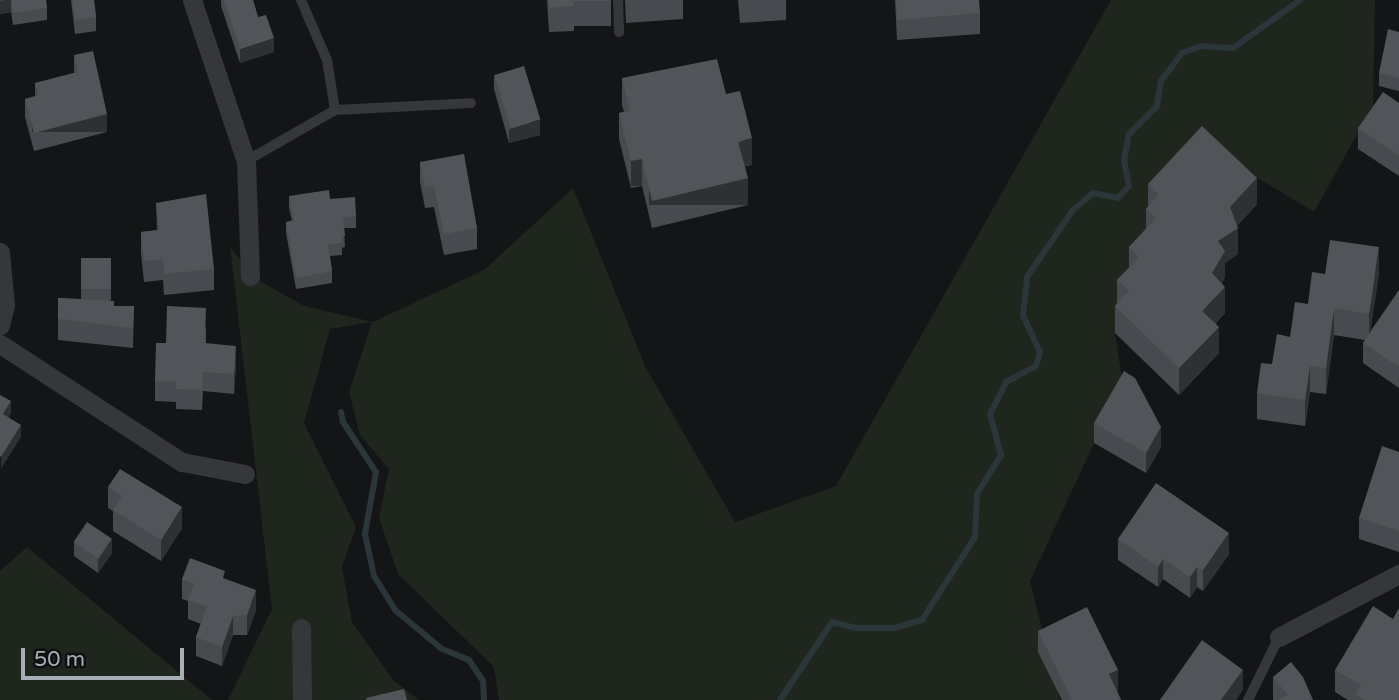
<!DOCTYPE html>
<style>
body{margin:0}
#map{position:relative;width:1399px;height:700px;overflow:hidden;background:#141516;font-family:"Varela Round",sans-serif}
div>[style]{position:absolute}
.green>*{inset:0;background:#1f261e}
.stream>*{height:6px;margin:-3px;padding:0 3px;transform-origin:3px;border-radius:3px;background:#2b363a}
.lane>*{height:10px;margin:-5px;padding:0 5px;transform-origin:5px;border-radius:5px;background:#35373b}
.street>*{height:19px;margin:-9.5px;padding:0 9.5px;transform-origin:9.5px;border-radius:9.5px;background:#35373b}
.wall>*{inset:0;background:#474a4e}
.shaded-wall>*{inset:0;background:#2e3133;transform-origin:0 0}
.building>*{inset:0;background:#515559;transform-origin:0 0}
span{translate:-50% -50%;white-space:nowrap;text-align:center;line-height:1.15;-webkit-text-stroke:5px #0f1011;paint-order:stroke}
.scale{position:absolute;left:21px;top:648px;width:163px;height:32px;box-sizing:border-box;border:4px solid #a6aeb6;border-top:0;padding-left:9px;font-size:21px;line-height:24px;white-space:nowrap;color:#a6aeb6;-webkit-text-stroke:5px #0f1011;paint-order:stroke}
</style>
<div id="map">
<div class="green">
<i style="clip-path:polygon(1111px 0,1375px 0,1373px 106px,1314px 212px,1215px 152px,1115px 333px,1124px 392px,1094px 443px,1030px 581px,1060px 700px,499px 700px,494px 667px,398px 574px,379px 518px,389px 469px,360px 435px,349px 392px,372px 322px,330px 329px,304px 423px,356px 527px,342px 567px,352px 622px,393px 680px,419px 700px,228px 700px,272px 609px,230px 246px,251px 276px,304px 306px,373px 322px,484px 270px,573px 188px,646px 368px,735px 522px,836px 486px)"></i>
<i style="clip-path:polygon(27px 547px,212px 700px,0 700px,0 571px)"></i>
</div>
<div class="stream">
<i style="left:341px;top:412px;width:10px;rotate:79deg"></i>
<i style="left:343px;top:422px;width:60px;rotate:56.6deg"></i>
<i style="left:376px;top:472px;width:63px;rotate:100.1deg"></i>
<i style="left:365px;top:534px;width:43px;rotate:77.9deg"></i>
<i style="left:374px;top:576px;width:40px;rotate:58deg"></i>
<i style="left:395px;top:610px;width:61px;rotate:39.7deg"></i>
<i style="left:442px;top:649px;width:29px;rotate:22deg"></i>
<i style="left:469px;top:660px;width:25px;rotate:56deg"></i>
<i style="left:483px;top:681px;width:19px;rotate:87deg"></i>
<i style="left:780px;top:700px;width:94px;rotate:-56.3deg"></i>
<i style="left:832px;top:622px;width:25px;rotate:14deg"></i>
<i style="left:856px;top:628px;width:38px"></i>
<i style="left:894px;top:628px;width:29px;rotate:-16deg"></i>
<i style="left:922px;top:620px;width:98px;rotate:-57.4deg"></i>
<i style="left:975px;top:537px;width:43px;rotate:-87.3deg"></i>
<i style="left:977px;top:494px;width:46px;rotate:-58.4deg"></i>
<i style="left:1001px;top:455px;width:42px;rotate:-105deg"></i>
<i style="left:990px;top:414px;width:36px;rotate:-63deg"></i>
<i style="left:1006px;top:382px;width:34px;rotate:-28deg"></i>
<i style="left:1036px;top:366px;width:15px;rotate:-74deg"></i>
<i style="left:1040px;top:352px;width:40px;rotate:-115deg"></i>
<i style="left:1023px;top:316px;width:39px;rotate:-84deg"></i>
<i style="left:1027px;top:277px;width:81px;rotate:-55.5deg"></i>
<i style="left:1073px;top:210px;width:26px;rotate:-40deg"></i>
<i style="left:1093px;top:193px;width:25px;rotate:11deg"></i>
<i style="left:1118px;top:198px;width:16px;rotate:-47deg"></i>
<i style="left:1129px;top:186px;width:25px;rotate:-101deg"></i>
<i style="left:1124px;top:161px;width:27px;rotate:-80deg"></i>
<i style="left:1129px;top:134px;width:40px;rotate:-45deg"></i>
<i style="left:1157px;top:106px;width:25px;rotate:-81deg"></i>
<i style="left:1161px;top:81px;width:35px;rotate:-53deg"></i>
<i style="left:1182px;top:53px;width:20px;rotate:-20deg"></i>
<i style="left:1201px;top:46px;width:32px;rotate:4deg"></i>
<i style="left:1233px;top:48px;width:82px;rotate:-35.6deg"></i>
</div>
<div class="lane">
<i style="left:301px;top:0;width:65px;rotate:66.6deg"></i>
<i style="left:327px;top:60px;width:51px;rotate:80.9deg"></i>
<i style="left:618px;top:0;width:32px;rotate:88deg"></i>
<i style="left:246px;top:161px;width:103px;rotate:-29.8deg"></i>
<i style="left:335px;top:110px;width:136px;rotate:-2.9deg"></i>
<i style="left:1248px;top:700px;width:70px;rotate:-63.8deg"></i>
</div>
<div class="street">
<i style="left:192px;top:0;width:170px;rotate:71.5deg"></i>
<i style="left:246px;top:161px;width:115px;rotate:88deg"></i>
<i style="left:0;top:252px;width:53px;rotate:84.6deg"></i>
<i style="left:5px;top:305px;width:21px;rotate:104deg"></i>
<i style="left:0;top:344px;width:217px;rotate:33deg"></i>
<i style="left:182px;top:462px;width:64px;rotate:10.8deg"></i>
<i style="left:301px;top:628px;width:72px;rotate:89.2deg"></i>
<i style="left:1279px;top:637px;width:136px;rotate:-27.7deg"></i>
</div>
<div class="wall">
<i style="clip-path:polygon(0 0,46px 0,47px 8px,47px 20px,13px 25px,11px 12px,0 14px)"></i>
<i style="clip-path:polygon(71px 0,94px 0,96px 17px,96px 31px,75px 34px)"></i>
<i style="clip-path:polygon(221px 0,253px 0,258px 17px,274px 52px,240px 63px,221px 6px)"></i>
<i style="clip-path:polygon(547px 0,611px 0,611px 26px,574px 26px,574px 31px,549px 32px)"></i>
<i style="clip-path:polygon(625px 0,683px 0,683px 19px,626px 23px)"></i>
<i style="clip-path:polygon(738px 0,786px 0,786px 20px,740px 23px)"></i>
<i style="clip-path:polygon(895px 0,980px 13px,980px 34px,897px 40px)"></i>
<i style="clip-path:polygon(1399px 32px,1399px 91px,1379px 86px,1379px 73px)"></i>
<i style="clip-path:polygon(74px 55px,107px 132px,34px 151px,25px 117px,25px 99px,35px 96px,35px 83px,74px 73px)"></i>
<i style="clip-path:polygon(494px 75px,540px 135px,509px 143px,494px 89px)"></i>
<i style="clip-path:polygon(622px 78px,726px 94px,752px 165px,745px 166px,748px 205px,652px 228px,642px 186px,631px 188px,619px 139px,619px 113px,624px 112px,622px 105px)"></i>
<i style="clip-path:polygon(1399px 103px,1399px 176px,1358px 149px,1358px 128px)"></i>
<i style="clip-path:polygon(420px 162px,477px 228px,477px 249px,444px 255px,434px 207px,425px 208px,420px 182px)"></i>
<i style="clip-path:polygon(1148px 184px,1257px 204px,1237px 226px,1238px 254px,1225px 263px,1225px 277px,1222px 283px,1225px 313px,1216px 323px,1219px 353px,1179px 395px,1115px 333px,1115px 306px,1117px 304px,1117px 280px,1129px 268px,1129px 247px,1146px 229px,1146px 209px,1148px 206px)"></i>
<i style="clip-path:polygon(289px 196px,330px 199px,356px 216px,356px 228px,344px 228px,345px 247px,342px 248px,342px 255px,330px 256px,332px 271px,332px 283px,296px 289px,286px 233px,286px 222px,292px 221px,289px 208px)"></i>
<i style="clip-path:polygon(156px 203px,214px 269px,214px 290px,164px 295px,163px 280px,144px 282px,141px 253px,141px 232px,157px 230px)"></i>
<i style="clip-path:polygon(81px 258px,111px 258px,111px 300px,108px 301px,114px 306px,134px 306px,133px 348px,58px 340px,58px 298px,81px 299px)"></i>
<i style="clip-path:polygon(1379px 273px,1370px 332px,1399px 290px,1399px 388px,1363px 363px,1363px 343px,1365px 340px,1334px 335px,1326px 394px,1310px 392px,1305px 426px,1257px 419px,1257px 393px,1272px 364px,1290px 337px,1325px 274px)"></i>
<i style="clip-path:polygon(206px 328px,206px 343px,236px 366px,234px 394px,203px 391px,202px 410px,176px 409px,176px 402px,155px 401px,155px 381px,166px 343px)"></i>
<i style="clip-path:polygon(1094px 423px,1161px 447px,1146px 473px,1094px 443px)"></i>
<i style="clip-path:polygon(1399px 452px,1399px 552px,1359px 539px,1359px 518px)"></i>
<i style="clip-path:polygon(108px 487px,182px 528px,161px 561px,113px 531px,113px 511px,108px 508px)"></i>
<i style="clip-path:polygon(1118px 539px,1229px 554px,1203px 591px,1197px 587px,1190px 598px,1163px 579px,1158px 587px,1118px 560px)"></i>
<i style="clip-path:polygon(74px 542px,112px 553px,98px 573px,74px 556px)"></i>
<i style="clip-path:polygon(182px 579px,225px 579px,256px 610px,247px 635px,233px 635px,222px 666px,196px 656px,196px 637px,201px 624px,188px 619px,188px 601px,182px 599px)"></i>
<i style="clip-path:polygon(1393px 619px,1399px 700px,1348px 700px,1335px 692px,1335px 670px)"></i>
<i style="clip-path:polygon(1038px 631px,1118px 690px,1117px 691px,1121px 700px,1062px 700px,1038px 652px)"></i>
<i style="clip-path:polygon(1273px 677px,1313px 700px,1273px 700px)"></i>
</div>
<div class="shaded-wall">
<i style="clip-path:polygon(5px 0,11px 0,11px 12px,0 14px,0 1px)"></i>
<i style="clip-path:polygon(274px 38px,274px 52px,240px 63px,240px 49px)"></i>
<i style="left:107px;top:114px;width:18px;height:75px;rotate:90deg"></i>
<i style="clip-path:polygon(540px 120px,540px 135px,509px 143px,509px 129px)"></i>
<i style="clip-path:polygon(752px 138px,752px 165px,738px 168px,738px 142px)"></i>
<i style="left:642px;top:159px;width:27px;height:11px;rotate:90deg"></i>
<i style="left:748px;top:178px;width:27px;height:99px;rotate:90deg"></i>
<i style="clip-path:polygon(1257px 178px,1257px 204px,1231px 232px,1238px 228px,1238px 254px,1225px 263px,1225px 277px,1212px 300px,1212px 273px,1218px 241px,1230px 207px)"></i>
<i style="clip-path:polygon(1379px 247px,1379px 273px,1369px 340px,1369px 314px)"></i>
<i style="clip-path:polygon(1225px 287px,1225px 313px,1202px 337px,1202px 311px)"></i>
<i style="clip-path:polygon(1334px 308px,1334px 335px,1326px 394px,1326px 368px)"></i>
<i style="clip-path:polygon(1219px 327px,1219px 353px,1179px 395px,1179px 368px)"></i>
<i style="clip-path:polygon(236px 346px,236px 366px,234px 394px,234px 374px)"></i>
<i style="clip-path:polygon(1310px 366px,1310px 392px,1305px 426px,1305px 400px)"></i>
<i style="clip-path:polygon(11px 401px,11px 413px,3px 427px,3px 414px)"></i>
<i style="clip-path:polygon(21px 425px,21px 437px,1px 469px,1px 457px)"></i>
<i style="clip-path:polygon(1161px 427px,1161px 447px,1146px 473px,1146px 453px)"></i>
<i style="clip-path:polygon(182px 507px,182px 528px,161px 561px,161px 540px)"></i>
<i style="clip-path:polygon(1229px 533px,1229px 554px,1203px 591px,1203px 570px)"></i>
<i style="clip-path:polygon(112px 539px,112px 553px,98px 573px,98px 558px)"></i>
<i style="clip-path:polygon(1163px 559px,1163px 579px,1158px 587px,1158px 567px)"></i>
<i style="clip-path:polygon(1197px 567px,1197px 587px,1190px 598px,1190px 577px)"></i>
<i style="clip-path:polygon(256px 590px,256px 610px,247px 635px,247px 615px)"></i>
<i style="clip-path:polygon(233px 616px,233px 635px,222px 666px,222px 647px)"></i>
<i style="clip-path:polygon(1118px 670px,1118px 690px,1109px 695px,1109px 674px)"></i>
<i style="clip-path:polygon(1243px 670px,1243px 690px,1236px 700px,1221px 700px)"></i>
</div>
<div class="building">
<i style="clip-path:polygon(11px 0,46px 0,47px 8px,13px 13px)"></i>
<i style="clip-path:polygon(72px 0,94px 0,96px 17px,75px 20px)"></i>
<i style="clip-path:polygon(224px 0,253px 0,258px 17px,266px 15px,274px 38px,240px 49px)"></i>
<i style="clip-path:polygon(549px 0,611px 0,611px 1px,574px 1px,574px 6px,549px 8px)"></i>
<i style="clip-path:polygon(896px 0,979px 0,980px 13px,897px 20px)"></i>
<i style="clip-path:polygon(1388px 29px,1399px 32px,1399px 78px,1379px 73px)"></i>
<i style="clip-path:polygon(93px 51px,107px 114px,34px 133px,25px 99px,38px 96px,35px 83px,78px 72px,74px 55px)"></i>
<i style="clip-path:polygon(717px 59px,726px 94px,740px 91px,752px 138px,738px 142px,748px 178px,652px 201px,642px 159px,631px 161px,619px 113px,630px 111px,622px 78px)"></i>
<i style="left:524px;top:66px;width:56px;height:31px;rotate:73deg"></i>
<i style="clip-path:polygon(1383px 92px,1399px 103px,1399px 156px,1358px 128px)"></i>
<i style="clip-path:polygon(1202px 126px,1257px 178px,1230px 207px,1238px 228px,1218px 241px,1225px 251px,1212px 273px,1225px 287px,1202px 311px,1219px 327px,1179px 368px,1115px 306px,1129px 291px,1117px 280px,1139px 257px,1129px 247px,1156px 218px,1146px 209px,1159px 194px,1148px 184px)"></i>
<i style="clip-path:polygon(464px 154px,477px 228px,444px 234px,434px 186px,425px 187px,420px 162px)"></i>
<i style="clip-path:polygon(329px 190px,330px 199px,355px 197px,356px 216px,343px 217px,345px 236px,341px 236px,342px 243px,328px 245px,332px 271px,296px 278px,286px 222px,294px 220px,289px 196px)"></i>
<i style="clip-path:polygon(206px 194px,214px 269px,164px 274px,163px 259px,144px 261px,141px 232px,159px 230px,156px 203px)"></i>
<i style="clip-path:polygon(1330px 240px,1379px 247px,1369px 314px,1334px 308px,1326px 368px,1310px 366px,1305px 400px,1257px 393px,1261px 363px,1272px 364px,1277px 334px,1290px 337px,1295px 302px,1308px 304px,1312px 272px,1325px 274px)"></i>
<i style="left:81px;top:258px;width:30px;height:31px"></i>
<i style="clip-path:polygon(1399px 290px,1399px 367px,1363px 343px)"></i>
<i style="clip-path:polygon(58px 298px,114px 301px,114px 306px,134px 306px,133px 328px,58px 319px)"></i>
<i style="clip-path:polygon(167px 306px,206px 308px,205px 343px,236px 346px,234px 374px,203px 372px,202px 390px,176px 389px,176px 382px,155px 381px,156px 343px,166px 343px)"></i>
<i style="clip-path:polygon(1124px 371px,1135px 378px,1161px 427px,1146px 453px,1094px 423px)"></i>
<i style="clip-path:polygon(0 395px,11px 401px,3px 414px,21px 425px,1px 457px,0 456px)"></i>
<i style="clip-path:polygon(1382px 446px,1399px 452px,1399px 531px,1359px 518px)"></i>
<i style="clip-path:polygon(120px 469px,182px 507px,161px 540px,113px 510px,122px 496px,108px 487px)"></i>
<i style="clip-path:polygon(1156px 483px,1229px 533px,1203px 570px,1197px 567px,1190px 577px,1163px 559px,1158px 567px,1118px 539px)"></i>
<i style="left:87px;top:522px;width:30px;height:24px;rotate:34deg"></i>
<i style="clip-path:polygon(190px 558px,225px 571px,223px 578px,256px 590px,247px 615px,233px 616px,222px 647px,196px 637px,207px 606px,188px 600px,194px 584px,182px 579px)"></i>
<i style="clip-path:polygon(1373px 606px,1393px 619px,1399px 608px,1399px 700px,1364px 700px,1355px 694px,1361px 685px,1335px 670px)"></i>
<i style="clip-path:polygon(1087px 607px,1118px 670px,1109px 674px,1121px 700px,1072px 700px,1038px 631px)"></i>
<i style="clip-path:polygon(1202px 640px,1243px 670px,1221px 700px,1160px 700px)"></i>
<i style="clip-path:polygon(1291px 662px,1303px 677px,1313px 700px,1277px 700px,1288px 695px,1273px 677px)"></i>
<i style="clip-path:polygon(404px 689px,407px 700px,367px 700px,366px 698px)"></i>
</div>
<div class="scale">50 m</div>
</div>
